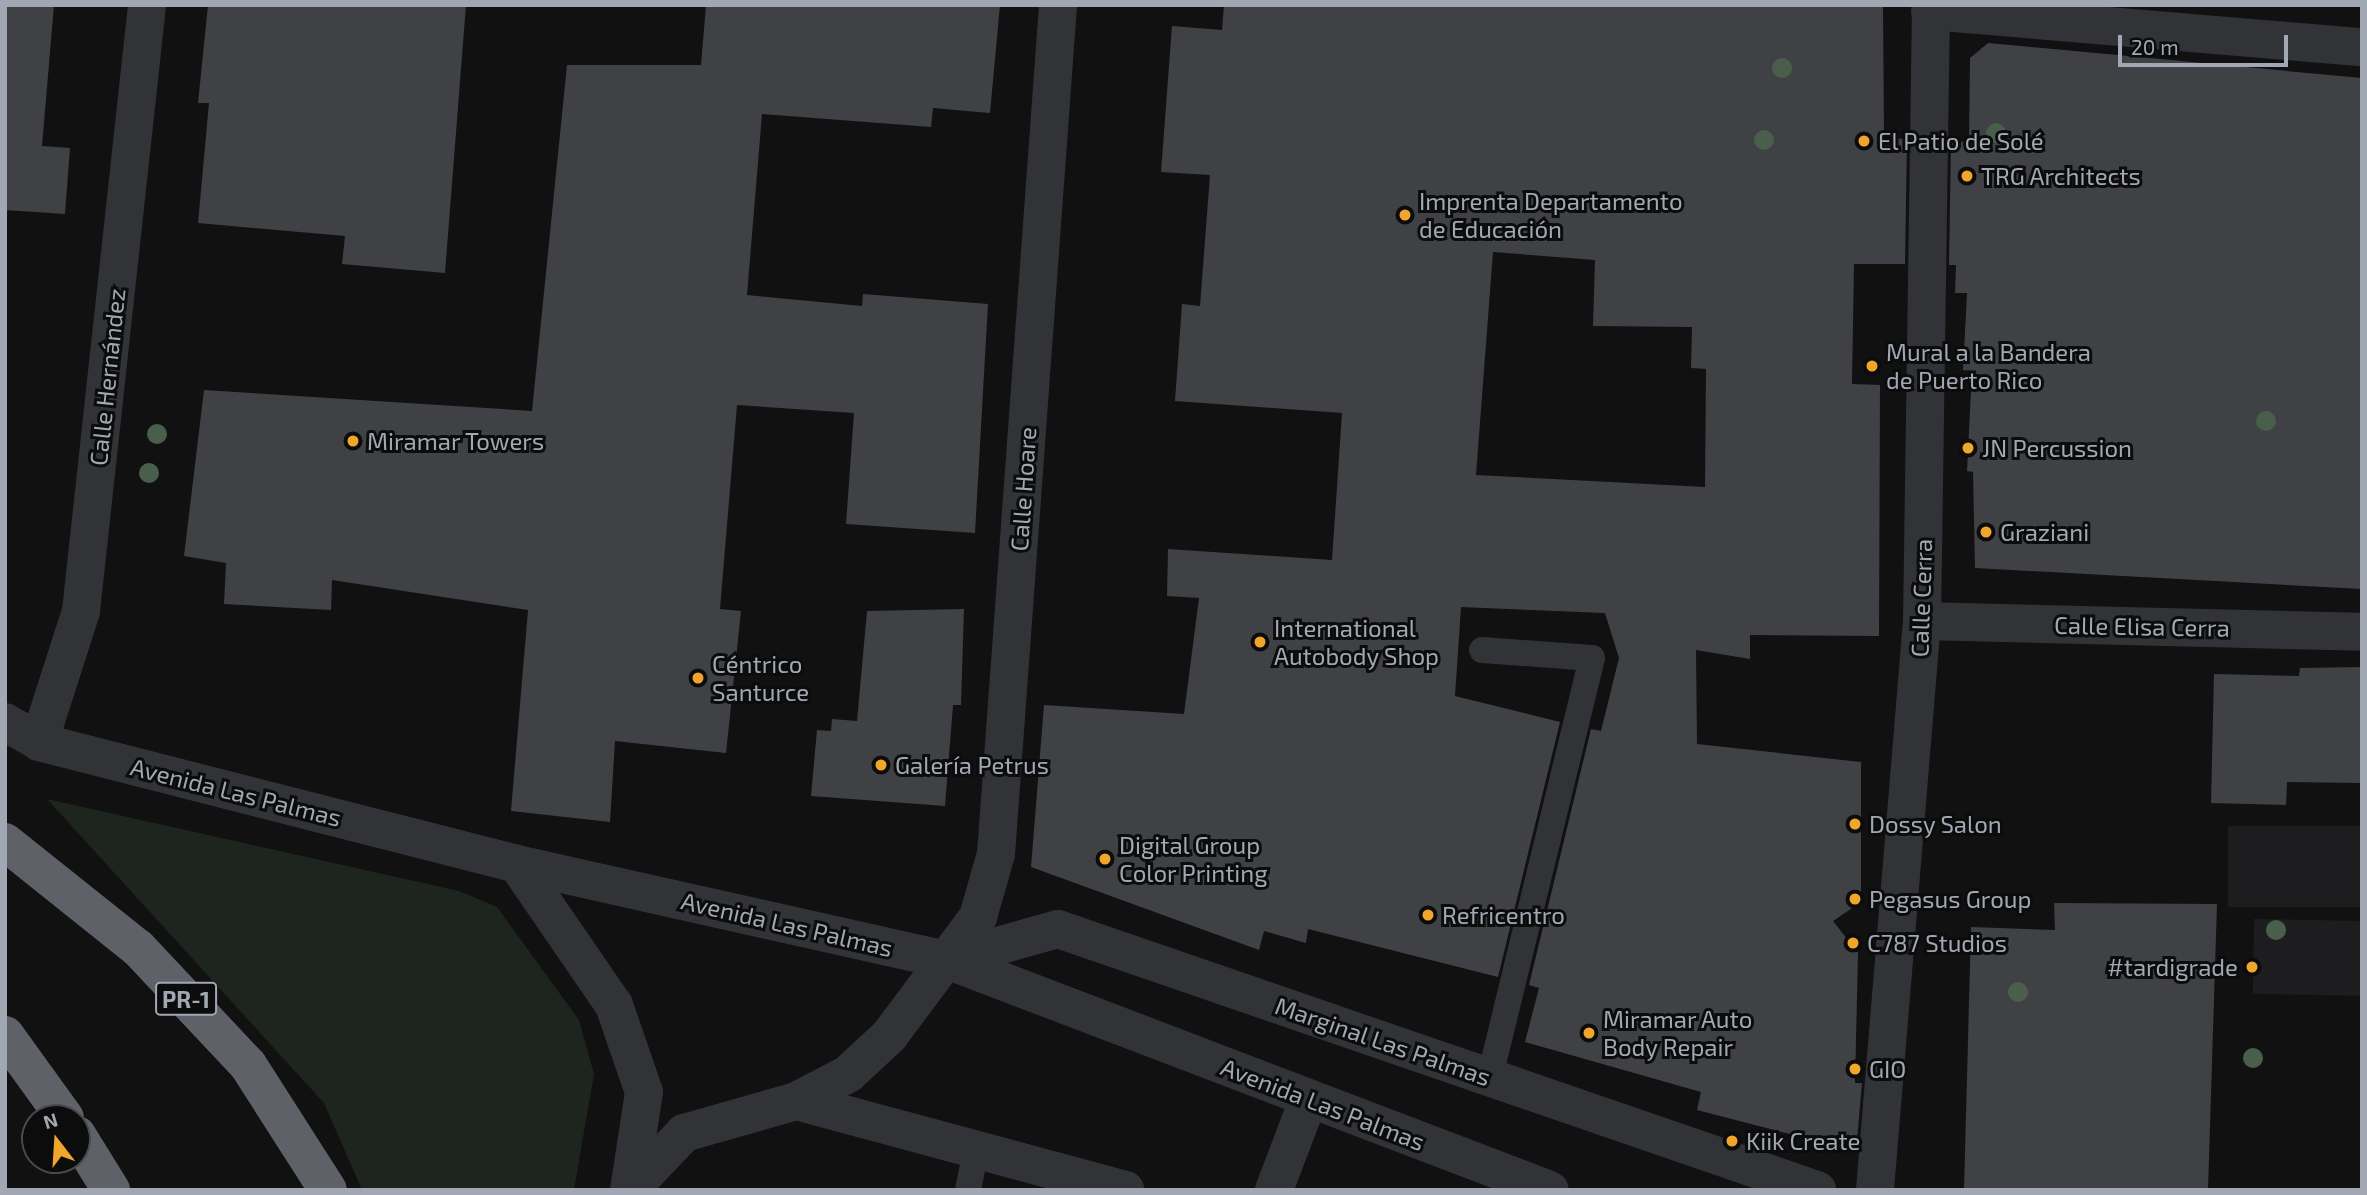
<!DOCTYPE html>
<meta charset="utf-8">
<style>
body{margin:0}
#map{position:relative;width:2367px;height:1195px;overflow:hidden;background:#111112;font-family:"Exo 2",sans-serif}
div>[style]{position:absolute}
.built>*{inset:0;background:#1d1d1f;transform-origin:0 0}
.green>*{inset:0;background:#1d251e}
.building>*{inset:0;background:#404145}
.service>*{height:26px;margin:-13px;padding:0 13px;transform-origin:13px;border-radius:13px;background:#323337}
.minor>*{height:38px;margin:-19px;padding:0 19px;transform-origin:19px;border-radius:19px;background:#323337}
.tertiary>*{height:38px;margin:-19px;padding:0 19px;transform-origin:19px;border-radius:19px;background:#323337}
.motorway>*{height:38px;margin:-19px;padding:0 19px;transform-origin:19px;border-radius:19px;background:#5e6168}
.trees>*{width:20px;height:20px;margin:-10px;border-radius:50%;background:#4a5f4b}
.dots>*{width:19px;height:19px;translate:-50% -50%;box-sizing:border-box;border:4px solid #0c0c0d;border-radius:50%}
span{translate:-50% -50%;white-space:nowrap;text-align:center;line-height:1.15;-webkit-text-stroke:6px #0c0c0d;paint-order:stroke}
.shield-label span{padding:2px 5px;background:#0c0c0d;border:2px solid;border-radius:5px;-webkit-text-stroke-width:0}
.shield-label{font-size:23px;color:#a2a8b3;font-weight:700}
.poi-label{font-size:24px;color:#a2a8b3}
.left{translate:0 -50%;text-align:left}
.right{translate:-100% -50%;text-align:right}
.street-label{font-size:24px;color:#a2a8b3}
.frame{position:absolute;inset:0;border:7px solid #a2a8b3;pointer-events:none}
.north{position:absolute;left:21px;top:1104px;width:70px;height:70px;box-sizing:border-box;background:#0c0c0d;border:2px solid #484a4f;border-radius:50%;rotate:343deg;font-size:19px;font-weight:700;line-height:28px;text-align:center;color:#a2a8b3}
.north::after{content:'';display:block;margin:auto;width:24px;height:32px;background:#f0a52b;clip-path:polygon(50% 0,100% 100%,50% 72%,0 100%)}
.scale{position:absolute;left:2118px;top:35px;width:170px;height:32px;box-sizing:border-box;border:4px solid #a2a8b3;border-top:0;padding-left:9px;font-size:21px;line-height:24px;white-space:nowrap;color:#a2a8b3;-webkit-text-stroke:5px #0c0c0d;paint-order:stroke}
</style>
<div id="map">
<div class="built">
<i style="left:2362px;top:826px;width:81px;height:134px;rotate:90deg"></i>
<i style="left:2254px;top:919px;width:108px;height:75px;rotate:1deg"></i>
</div>
<div class="green">
<i style="clip-path:polygon(47px 799px,459px 891px,497px 907px,579px 1020px,594px 1074px,574px 1190px,362px 1190px,324px 1103px)"></i>
</div>
<div class="building">
<i style="clip-path:polygon(5px 5px,54px 5px,42px 146px,70px 148px,65px 214px,5px 210px)"></i>
<i style="clip-path:polygon(208px 5px,466px 5px,445px 273px,342px 264px,345px 236px,198px 223px,209px 103px,198px 103px)"></i>
<i style="clip-path:polygon(706px 5px,1000px 5px,990px 113px,933px 108px,931px 127px,762px 114px,747px 295px,862px 306px,863px 294px,988px 304px,975px 533px,846px 524px,854px 413px,737px 405px,720px 609px,741px 611px,726px 753px,615px 741px,610px 822px,511px 811px,528px 610px,332px 580px,331px 610px,224px 604px,226px 563px,184px 556px,204px 390px,532px 411px,567px 65px,701px 65px)"></i>
<i style="clip-path:polygon(evenodd,1224px 5px,1883px 5px,1884px 138px,1907px 139px,1905px 264px,1854px 264px,1852px 384px,1880px 385px,1879px 636px,1750px 635px,1750px 659px,1696px 650px,1697px 744px,1861px 762px,1861px 902px,1833px 921px,1858px 953px,1855px 1083px,1862px 1083px,1856px 1151px,1697px 1110px,1701px 1092px,1525px 1042px,1539px 988px,1529px 985px,1591px 729px,1601px 731px,1619px 658px,1605px 613px,1461px 607px,1455px 696px,1560px 722px,1498px 977px,1308px 929px,1306px 943px,1264px 931px,1259px 950px,1031px 867px,1044px 705px,1184px 714px,1199px 598px,1167px 596px,1168px 549px,1332px 560px,1342px 413px,1175px 401px,1182px 304px,1200px 306px,1210px 175px,1161px 172px,1172px 26px,1222px 30px,1224px 5px,1493px 252px,1595px 260px,1593px 326px,1692px 327px,1691px 368px,1706px 369px,1705px 487px,1476px 475px,1493px 252px)"></i>
<i style="clip-path:polygon(1988px 43px,2362px 78px,2362px 589px,1975px 568px,1973px 472px,1967px 471px,1972px 371px,1963px 370px,1967px 293px,1955px 293px,1956px 265px,1949px 265px,1951px 141px,1969px 142px,1970px 58px)"></i>
<i style="clip-path:polygon(964px 609px,961px 705px,953px 705px,945px 806px,811px 796px,817px 730px,831px 731px,832px 719px,857px 721px,867px 611px)"></i>
<i style="clip-path:polygon(2362px 667px,2362px 783px,2287px 782px,2286px 805px,2211px 803px,2214px 674px,2299px 676px,2300px 668px)"></i>
<i style="clip-path:polygon(2054px 903px,2217px 904px,2208px 1190px,1964px 1190px,1971px 927px,2055px 930px)"></i>
</div>
<div class="service">
<i style="left:1482px;top:650px;width:110px;rotate:4.2deg"></i>
<i style="left:1592px;top:658px;width:431px;rotate:103.7deg"></i>
<i style="left:968px;top:1190px;width:41px;rotate:-78.7deg"></i>
</div>
<div class="minor">
<i style="left:1930px;top:11px;width:433px;rotate:4.8deg"></i>
<i style="left:1922px;top:621px;width:440px;rotate:1.4deg"></i>
<i style="left:39px;top:742px;width:138px;rotate:-72.2deg"></i>
<i style="left:81px;top:611px;width:610px;rotate:-83.78deg"></i>
<i style="left:517px;top:864px;width:171px;rotate:55.5deg"></i>
<i style="left:614px;top:1005px;width:92px;rotate:71deg"></i>
<i style="left:644px;top:1092px;width:99px;rotate:98.7deg"></i>
<i style="left:947px;top:960px;width:115px;rotate:-15.6deg"></i>
<i style="left:1058px;top:929px;width:803px;rotate:18.98deg"></i>
<i style="left:796px;top:1101px;width:341px;rotate:15.1deg"></i>
<i style="left:630px;top:1190px;width:79px;rotate:-46.5deg"></i>
<i style="left:684px;top:1133px;width:116px;rotate:-15.9deg"></i>
<i style="left:796px;top:1101px;width:59px;rotate:-27.4deg"></i>
<i style="left:848px;top:1074px;width:56px;rotate:-42.8deg"></i>
<i style="left:889px;top:1036px;width:149px;rotate:-53.2deg"></i>
<i style="left:978px;top:917px;width:66px;rotate:-74.1deg"></i>
<i style="left:996px;top:854px;width:851px;rotate:-85.82deg"></i>
<i style="left:1274px;top:1190px;width:98px;rotate:-69.2deg"></i>
</div>
<div class="tertiary">
<i style="left:5px;top:722px;width:39px;rotate:30deg"></i>
<i style="left:39px;top:742px;width:493px;rotate:14.3deg"></i>
<i style="left:517px;top:864px;width:441px;rotate:12.6deg"></i>
<i style="left:947px;top:960px;width:645px;rotate:20.88deg"></i>
<i style="left:1875px;top:1190px;width:571px;rotate:-85.28deg"></i>
<i style="left:1922px;top:621px;width:616px;rotate:-89.16deg"></i>
</div>
<div class="motorway">
<i style="left:5px;top:842px;width:170px;rotate:38.6deg"></i>
<i style="left:138px;top:948px;width:161px;rotate:46.8deg"></i>
<i style="left:248px;top:1065px;width:148px;rotate:57.4deg"></i>
<i style="left:5px;top:1035px;width:102px;rotate:54.1deg"></i>
<i style="left:77px;top:1135px;width:65px;rotate:58.3deg"></i>
</div>
<div class="trees">
<i style="left:1782px;top:68px"></i>
<i style="left:1996px;top:133px"></i>
<i style="left:1764px;top:140px"></i>
<i style="left:2266px;top:421px"></i>
<i style="left:157px;top:434px"></i>
<i style="left:149px;top:473px"></i>
<i style="left:2276px;top:930px"></i>
<i style="left:2018px;top:992px"></i>
<i style="left:2253px;top:1058px"></i>
</div>
<div class="dots">
<i style="left:1864px;top:141px;background:#f0a52b"></i>
<i style="left:1967px;top:176px;background:#f0a52b"></i>
<i style="left:1405px;top:215px;background:#f0a52b"></i>
<i style="left:1872px;top:366px;background:#f0a52b"></i>
<i style="left:353px;top:441px;background:#f0a52b"></i>
<i style="left:1968px;top:448px;background:#f0a52b"></i>
<i style="left:1986px;top:532px;background:#f0a52b"></i>
<i style="left:1260px;top:642px;background:#f0a52b"></i>
<i style="left:698px;top:678px;background:#f0a52b"></i>
<i style="left:881px;top:765px;background:#f0a52b"></i>
<i style="left:1855px;top:824px;background:#f0a52b"></i>
<i style="left:1105px;top:859px;background:#f0a52b"></i>
<i style="left:1855px;top:899px;background:#f0a52b"></i>
<i style="left:1428px;top:915px;background:#f0a52b"></i>
<i style="left:1853px;top:943px;background:#f0a52b"></i>
<i style="left:2252px;top:967px;background:#f0a52b"></i>
<i style="left:1589px;top:1033px;background:#f0a52b"></i>
<i style="left:1855px;top:1069px;background:#f0a52b"></i>
<i style="left:1732px;top:1141px;background:#f0a52b"></i>
</div>
<div class="shield-label">
<span style="left:186px;top:999px">PR-1</span>
</div>
<div class="poi-label">
<span class="left" style="left:1878px;top:141px">El Patio de Solé</span>
<span class="left" style="left:1981px;top:176px">TRG Architects</span>
<span class="left" style="left:1419px;top:215px">Imprenta Departamento<br>de Educación</span>
<span class="left" style="left:1886px;top:366px">Mural a la Bandera<br>de Puerto Rico</span>
<span class="left" style="left:367px;top:441px">Miramar Towers</span>
<span class="left" style="left:1982px;top:448px">JN Percussion</span>
<span class="left" style="left:2000px;top:532px">Graziani</span>
<span class="left" style="left:1274px;top:642px">International<br>Autobody Shop</span>
<span class="left" style="left:712px;top:678px">Céntrico<br>Santurce</span>
<span class="left" style="left:895px;top:765px">Galería Petrus</span>
<span class="left" style="left:1869px;top:824px">Dossy Salon</span>
<span class="left" style="left:1119px;top:859px">Digital Group<br>Color Printing</span>
<span class="left" style="left:1869px;top:899px">Pegasus Group</span>
<span class="left" style="left:1442px;top:915px">Refricentro</span>
<span class="left" style="left:1867px;top:943px">C787 Studios</span>
<span class="right" style="left:2238px;top:967px">#tardigrade</span>
<span class="left" style="left:1603px;top:1033px">Miramar Auto<br>Body Repair</span>
<span class="left" style="left:1869px;top:1069px">GIO</span>
<span class="left" style="left:1746px;top:1141px">Kiik Create</span>
</div>
<div class="street-label">
<span style="left:107px;top:377px;rotate:-84deg">Calle Hernández</span>
<span style="left:1023px;top:489px;rotate:-86deg">Calle Hoare</span>
<span style="left:1921px;top:598px;rotate:-88deg">Calle Cerra</span>
<span style="left:2142px;top:626px;rotate:1deg">Calle Elisa Cerra</span>
<span style="left:236px;top:792px;rotate:14deg">Avenida Las Palmas</span>
<span style="left:787px;top:924px;rotate:13deg">Avenida Las Palmas</span>
<span style="left:1383px;top:1041px;rotate:19deg">Marginal Las Palmas</span>
<span style="left:1323px;top:1104px;rotate:21deg">Avenida Las Palmas</span>
</div>
<div class="frame"></div>
<div class="north">N</div>
<div class="scale">20 m</div>
</div>
